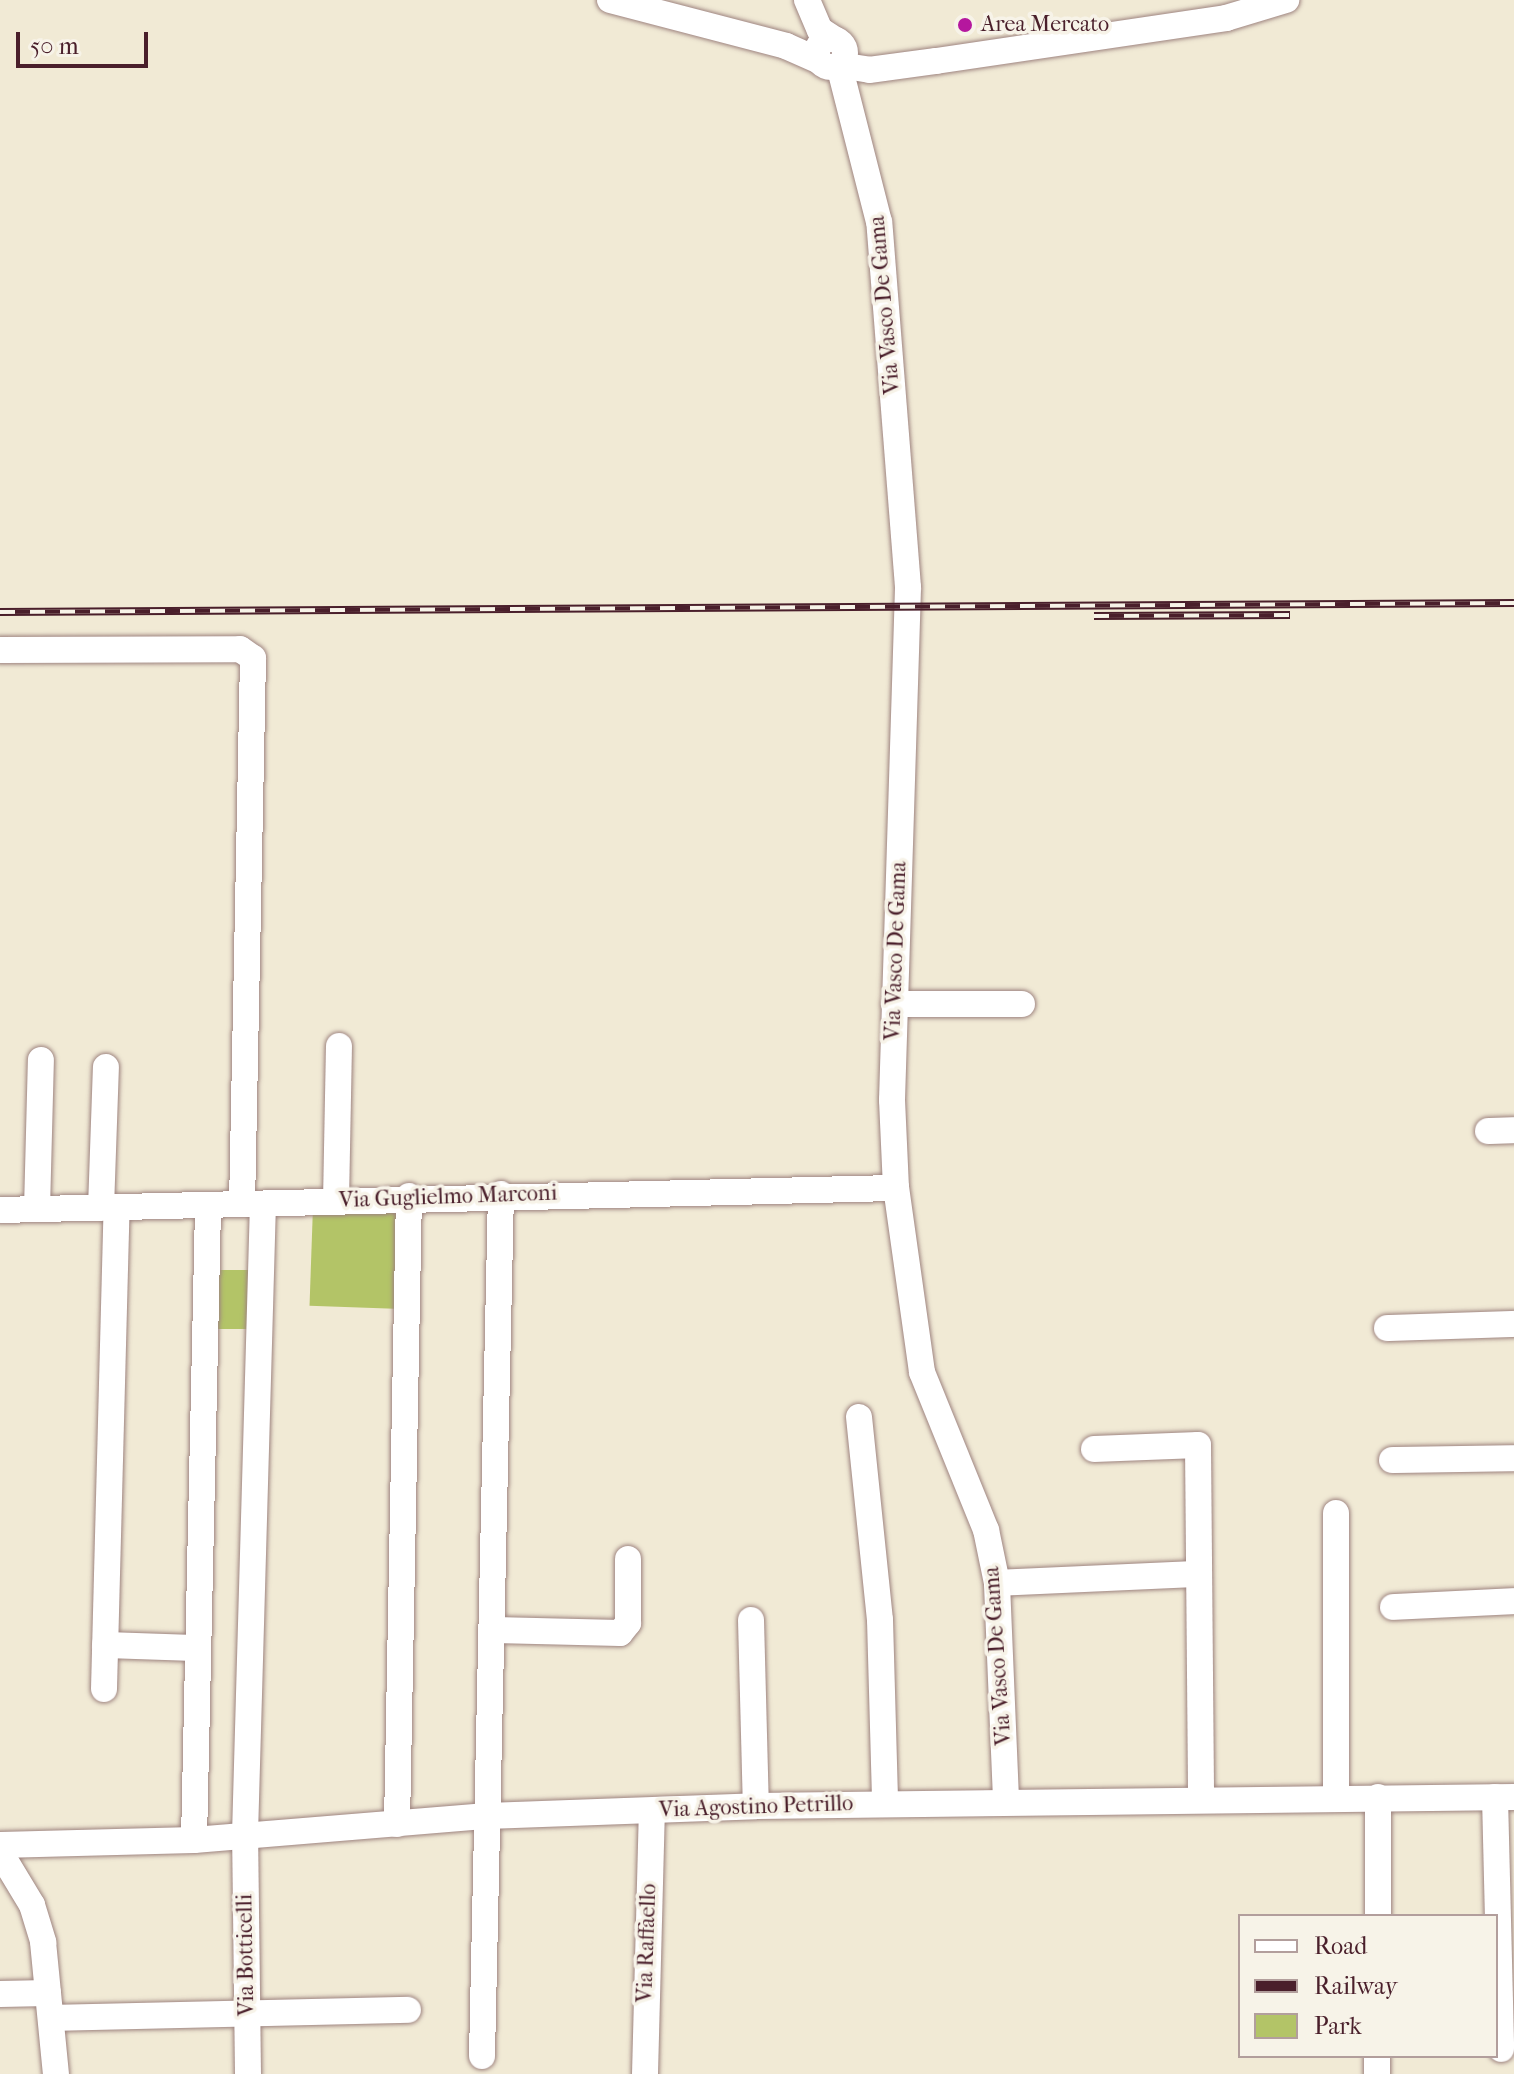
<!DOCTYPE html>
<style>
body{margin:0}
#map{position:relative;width:1514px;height:2074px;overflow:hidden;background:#f1ead5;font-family:"IM FELL French Canon",serif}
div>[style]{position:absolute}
.green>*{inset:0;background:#b3c467;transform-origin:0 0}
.roads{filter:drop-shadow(0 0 2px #9e8480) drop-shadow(0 0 2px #9e8480)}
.minor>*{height:26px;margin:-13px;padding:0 13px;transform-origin:13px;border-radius:13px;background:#fff}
.minor>.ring{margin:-13px;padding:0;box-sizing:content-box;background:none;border:26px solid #fff;border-radius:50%}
.rail>*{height:8px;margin-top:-4px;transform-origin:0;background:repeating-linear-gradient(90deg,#f7f3e8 0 15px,#4a1f2b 0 30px);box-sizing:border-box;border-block:2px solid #4a1f2b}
.dots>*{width:22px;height:22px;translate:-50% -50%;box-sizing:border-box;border:4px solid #f7f3e8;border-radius:50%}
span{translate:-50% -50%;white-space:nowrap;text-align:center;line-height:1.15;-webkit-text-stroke:7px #f7f3e8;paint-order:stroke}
.poi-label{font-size:22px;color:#4a1f2b}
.left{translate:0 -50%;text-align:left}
.street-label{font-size:22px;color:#4a1f2b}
.legend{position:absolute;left:1238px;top:1914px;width:260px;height:144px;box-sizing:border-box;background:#f7f3e8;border:2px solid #b29e9c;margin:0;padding:10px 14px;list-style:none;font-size:24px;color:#4a1f2b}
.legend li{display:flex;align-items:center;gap:16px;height:40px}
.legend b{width:40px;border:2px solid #b29e9c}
.scale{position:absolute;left:16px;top:32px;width:132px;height:36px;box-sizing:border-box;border:4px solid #4a1f2b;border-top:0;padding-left:10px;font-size:24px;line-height:28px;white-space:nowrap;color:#4a1f2b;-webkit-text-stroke:6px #f7f3e8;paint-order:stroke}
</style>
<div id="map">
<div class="green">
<i style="left:405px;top:1208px;width:101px;height:92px;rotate:92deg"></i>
<i style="left:216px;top:1270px;width:39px;height:59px"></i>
</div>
<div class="roads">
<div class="minor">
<i style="left:610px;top:0;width:182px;rotate:14.6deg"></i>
<i style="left:786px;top:46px;width:36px;rotate:24deg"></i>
<i style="left:807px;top:0;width:33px;rotate:67deg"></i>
<i style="left:820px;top:30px;width:17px;rotate:33deg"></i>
<i class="ring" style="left:817px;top:39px;width:2px;height:2px"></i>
<i style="left:0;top:650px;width:240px;rotate:-0.2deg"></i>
<i style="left:240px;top:649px;width:16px;rotate:35deg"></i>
<i style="left:253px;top:658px;width:546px;rotate:91.15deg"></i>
<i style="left:894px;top:1004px;width:128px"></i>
<i style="left:1488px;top:1131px;width:26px;rotate:-2deg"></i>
<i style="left:336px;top:1201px;width:155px;rotate:-88.9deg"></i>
<i style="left:101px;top:1208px;width:141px;rotate:-88deg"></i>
<i style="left:37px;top:1209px;width:149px;rotate:-88.5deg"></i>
<i style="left:0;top:1210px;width:896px;rotate:-1.41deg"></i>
<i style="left:1387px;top:1328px;width:127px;rotate:-1.8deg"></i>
<i style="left:859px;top:1417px;width:204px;rotate:84.1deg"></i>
<i style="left:880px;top:1620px;width:183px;rotate:88.4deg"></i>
<i style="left:1094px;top:1449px;width:104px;rotate:-2.2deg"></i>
<i style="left:1198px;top:1445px;width:353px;rotate:89.5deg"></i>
<i style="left:1392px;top:1460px;width:122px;rotate:-0.9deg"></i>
<i style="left:1336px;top:1513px;width:284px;rotate:90deg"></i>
<i style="left:997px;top:1583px;width:202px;rotate:-2.6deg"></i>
<i style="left:1393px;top:1607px;width:121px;rotate:-2.8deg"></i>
<i style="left:751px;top:1620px;width:186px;rotate:88.5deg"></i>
<i style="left:494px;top:1630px;width:126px;rotate:1.4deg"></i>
<i style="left:620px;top:1633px;width:13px;rotate:-51deg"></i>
<i style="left:628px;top:1623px;width:64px;rotate:-90deg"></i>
<i style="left:105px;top:1645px;width:91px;rotate:1.9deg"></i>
<i style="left:104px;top:1689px;width:481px;rotate:-88.5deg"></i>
<i style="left:1378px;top:1797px;width:119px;rotate:90deg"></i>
<i style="left:1495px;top:1797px;width:252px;rotate:88.6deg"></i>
<i style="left:1006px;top:1799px;width:216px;rotate:-92.4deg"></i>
<i style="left:997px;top:1583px;width:54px;rotate:-101.7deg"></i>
<i style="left:986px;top:1530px;width:170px;rotate:-112.1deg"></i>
<i style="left:922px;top:1372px;width:186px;rotate:-98deg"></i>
<i style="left:896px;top:1188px;width:88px;rotate:-92.6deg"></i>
<i style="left:892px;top:1100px;width:513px;rotate:-88.21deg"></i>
<i style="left:908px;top:587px;width:366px;rotate:-94.5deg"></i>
<i style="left:879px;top:222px;width:162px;rotate:-104.3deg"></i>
<i style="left:839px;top:65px;width:30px;rotate:9deg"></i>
<i style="left:869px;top:70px;width:68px;rotate:-7.7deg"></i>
<i style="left:936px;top:61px;width:293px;rotate:-8.4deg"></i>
<i style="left:1226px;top:18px;width:63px;rotate:-16.7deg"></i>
<i style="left:397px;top:1824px;width:628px;rotate:-88.91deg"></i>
<i style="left:194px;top:1840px;width:634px;rotate:-88.73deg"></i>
<i style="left:0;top:1845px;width:194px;rotate:-1.5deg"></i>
<i style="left:194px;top:1840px;width:294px;rotate:-4.7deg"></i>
<i style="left:487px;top:1816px;width:269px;rotate:-2.1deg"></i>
<i style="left:756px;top:1806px;width:758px;rotate:-0.68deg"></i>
<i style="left:0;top:1852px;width:62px;rotate:58.9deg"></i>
<i style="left:32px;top:1905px;width:39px;rotate:73deg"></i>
<i style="left:43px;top:1942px;width:133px;rotate:84.4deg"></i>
<i style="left:0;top:1994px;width:48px;rotate:-1.2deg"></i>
<i style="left:51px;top:2018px;width:357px;rotate:-1.3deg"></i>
<i style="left:482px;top:2056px;width:862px;rotate:-88.74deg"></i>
<i style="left:248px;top:2074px;width:239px;rotate:-90.7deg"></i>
<i style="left:245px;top:1835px;width:631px;rotate:-88.37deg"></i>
<i style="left:645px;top:2074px;width:263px;rotate:-88.5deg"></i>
<i style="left:1377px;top:2074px;width:18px;rotate:-90deg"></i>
</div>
</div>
<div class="rail">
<i style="left:0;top:612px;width:1514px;rotate:-0.34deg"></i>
<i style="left:1094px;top:616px;width:196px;rotate:-0.3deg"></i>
</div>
<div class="dots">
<i style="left:965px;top:25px;background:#b5179e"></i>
</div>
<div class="poi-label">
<span class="left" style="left:981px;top:25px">Area Mercato</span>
</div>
<div class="street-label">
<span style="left:885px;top:305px;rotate:-95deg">Via Vasco De Gama</span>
<span style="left:896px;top:951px;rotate:-88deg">Via Vasco De Gama</span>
<span style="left:448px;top:1197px;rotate:-2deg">Via Guglielmo Marconi</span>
<span style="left:998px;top:1656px;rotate:-94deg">Via Vasco De Gama</span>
<span style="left:756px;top:1807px;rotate:-2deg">Via Agostino Petrillo</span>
<span style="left:647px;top:1943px;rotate:-88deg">Via Raffaello</span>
<span style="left:246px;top:1955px;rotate:-91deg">Via Botticelli</span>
</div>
<ul class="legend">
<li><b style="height:10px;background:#fff"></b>Road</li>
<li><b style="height:10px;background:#4a1f2b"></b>Railway</li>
<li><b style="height:22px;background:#b3c467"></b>Park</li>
</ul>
<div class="scale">50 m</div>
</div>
